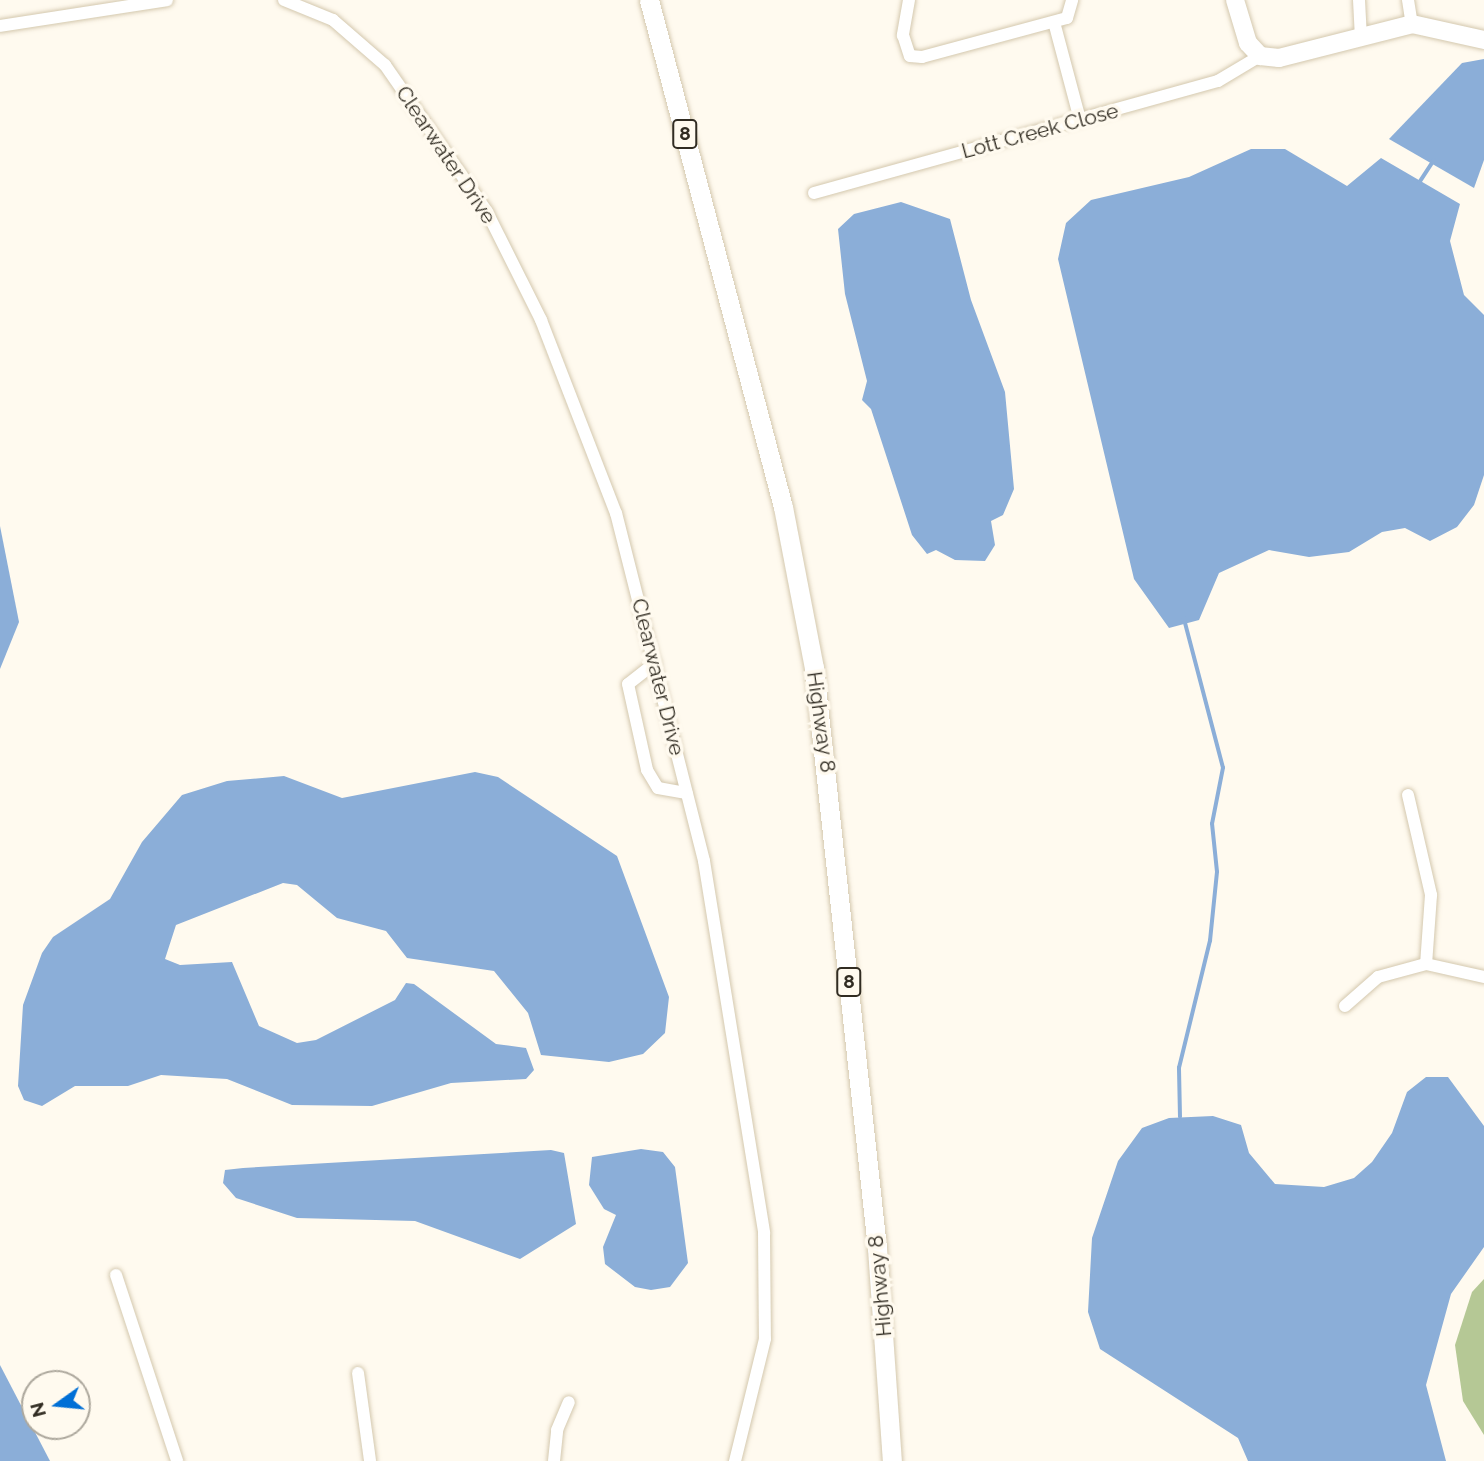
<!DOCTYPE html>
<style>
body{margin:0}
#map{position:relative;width:1484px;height:1461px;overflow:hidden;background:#fffaef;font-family:Raleway,sans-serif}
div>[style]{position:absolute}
.forest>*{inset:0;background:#b5c895}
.water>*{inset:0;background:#8baed8}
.stream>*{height:3.5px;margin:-1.75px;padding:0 1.75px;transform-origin:1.75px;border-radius:1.75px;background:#8baed8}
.roads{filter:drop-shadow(0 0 2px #d4c8ae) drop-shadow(0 0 2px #d4c8ae)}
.street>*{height:12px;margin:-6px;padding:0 6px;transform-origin:6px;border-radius:6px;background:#fff}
.secondary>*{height:18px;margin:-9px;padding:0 9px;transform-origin:9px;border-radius:9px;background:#fff}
.primary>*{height:19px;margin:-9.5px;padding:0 9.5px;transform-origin:9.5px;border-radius:9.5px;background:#fff}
span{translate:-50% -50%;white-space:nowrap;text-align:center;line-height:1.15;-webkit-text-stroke:7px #fffaef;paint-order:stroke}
.shield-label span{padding:2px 5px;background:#fffaef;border:2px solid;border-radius:5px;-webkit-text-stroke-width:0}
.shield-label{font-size:19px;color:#312c22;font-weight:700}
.street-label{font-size:21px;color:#312c22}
.north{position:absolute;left:21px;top:1370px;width:70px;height:70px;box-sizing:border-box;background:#fffaef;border:2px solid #ada89d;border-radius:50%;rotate:255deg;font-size:19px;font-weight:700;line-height:28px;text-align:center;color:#312c22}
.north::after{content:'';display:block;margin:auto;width:24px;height:32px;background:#006fd6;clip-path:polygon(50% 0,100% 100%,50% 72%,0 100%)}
</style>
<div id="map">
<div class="forest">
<i style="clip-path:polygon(1484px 1279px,1484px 1435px,1463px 1401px,1455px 1345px,1472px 1292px)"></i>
</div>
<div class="water">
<i style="clip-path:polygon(1484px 59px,1484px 160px,1474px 188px,1389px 139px,1462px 63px)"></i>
<i style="clip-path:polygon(1251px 149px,1285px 149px,1347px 186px,1381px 158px,1460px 204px,1450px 241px,1464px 295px,1484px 315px,1484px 475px,1474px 505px,1457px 527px,1430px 541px,1405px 528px,1382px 532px,1349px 552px,1309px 557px,1269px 550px,1219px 573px,1199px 620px,1169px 628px,1134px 579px,1058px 259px,1066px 223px,1091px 200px,1189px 177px)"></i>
<i style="clip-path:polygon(901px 202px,950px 219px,971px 300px,1005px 392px,1014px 489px,1003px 515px,991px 521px,995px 545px,985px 561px,955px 560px,936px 550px,927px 554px,912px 535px,871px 409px,862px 400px,867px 381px,845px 294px,838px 229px,854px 214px)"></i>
<i style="clip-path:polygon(0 526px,19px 622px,0 669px)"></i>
<i style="clip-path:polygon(475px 772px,498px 777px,617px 856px,669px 997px,665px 1033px,643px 1054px,609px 1062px,541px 1055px,528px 1013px,494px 971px,407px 958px,386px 931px,337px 918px,297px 885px,283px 883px,176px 925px,165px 959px,180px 965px,232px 962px,259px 1026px,297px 1043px,316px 1040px,395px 1000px,406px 983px,414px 984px,496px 1044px,526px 1048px,534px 1070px,526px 1079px,451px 1083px,372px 1106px,292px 1105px,227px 1079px,161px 1075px,128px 1086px,75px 1086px,42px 1106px,24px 1100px,18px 1086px,23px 1005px,42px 953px,53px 937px,110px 899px,142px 842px,182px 795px,227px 781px,284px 776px,342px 798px)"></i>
<i style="clip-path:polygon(1426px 1077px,1448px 1077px,1484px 1126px,1484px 1247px,1451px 1294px,1426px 1385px,1446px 1461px,1248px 1461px,1238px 1438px,1100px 1349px,1088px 1312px,1092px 1238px,1118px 1161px,1142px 1128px,1169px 1118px,1213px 1116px,1241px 1125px,1249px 1153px,1275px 1184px,1324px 1187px,1354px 1178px,1372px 1162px,1392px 1133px,1407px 1092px)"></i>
<i style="clip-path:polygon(641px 1149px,663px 1152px,675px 1167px,688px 1263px,670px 1287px,651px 1290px,635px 1287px,605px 1264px,603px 1247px,616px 1215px,604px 1209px,589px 1185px,592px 1157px)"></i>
<i style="clip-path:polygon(551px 1150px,564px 1153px,576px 1224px,520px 1259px,415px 1221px,297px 1218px,236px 1198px,223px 1183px,225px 1170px,243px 1168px)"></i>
<i style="clip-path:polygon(0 1365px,50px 1461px,0 1461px)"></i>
</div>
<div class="stream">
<i style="left:1419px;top:183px;width:27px;rotate:-57deg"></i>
<i style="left:1180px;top:1117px;width:49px;rotate:-91.2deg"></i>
<i style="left:1179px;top:1068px;width:131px;rotate:-76.3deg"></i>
<i style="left:1210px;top:941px;width:69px;rotate:-84.2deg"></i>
<i style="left:1217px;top:872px;width:48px;rotate:-95.9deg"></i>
<i style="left:1212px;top:824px;width:57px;rotate:-78.9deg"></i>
<i style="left:1223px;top:768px;width:154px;rotate:-104.7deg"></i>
</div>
<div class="roads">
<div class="street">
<i style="left:284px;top:0;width:53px;rotate:22.2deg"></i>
<i style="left:333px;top:20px;width:69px;rotate:40.9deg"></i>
<i style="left:385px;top:65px;width:179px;rotate:55.2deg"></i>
<i style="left:487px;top:212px;width:121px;rotate:63.4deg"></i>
<i style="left:541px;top:320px;width:207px;rotate:68.8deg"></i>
<i style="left:616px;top:513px;width:359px;rotate:75.8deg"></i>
<i style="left:704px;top:861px;width:377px;rotate:80.8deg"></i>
<i style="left:764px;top:1233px;width:106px;rotate:89.5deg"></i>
<i style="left:765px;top:1339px;width:126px;rotate:103.8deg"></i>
<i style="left:909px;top:0;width:36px;rotate:100deg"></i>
<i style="left:903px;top:35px;width:22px;rotate:72deg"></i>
<i style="left:910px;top:56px;width:12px;rotate:5deg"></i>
<i style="left:922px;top:57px;width:150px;rotate:-15.1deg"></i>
<i style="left:1067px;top:18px;width:19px;rotate:-74deg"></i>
<i style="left:1359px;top:0;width:36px;rotate:87deg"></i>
<i style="left:1408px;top:0;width:24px;rotate:81deg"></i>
<i style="left:1054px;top:22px;width:101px;rotate:75.1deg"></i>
<i style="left:0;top:26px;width:169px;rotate:-8.8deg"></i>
<i style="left:814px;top:193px;width:419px;rotate:-15.5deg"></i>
<i style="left:1218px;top:81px;width:49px;rotate:-30.8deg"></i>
<i style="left:655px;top:663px;width:34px;rotate:142deg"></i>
<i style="left:628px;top:684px;width:88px;rotate:77.5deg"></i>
<i style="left:647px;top:770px;width:21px;rotate:59deg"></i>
<i style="left:658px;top:788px;width:29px;rotate:10deg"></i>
<i style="left:1408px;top:795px;width:103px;rotate:77deg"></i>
<i style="left:1431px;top:895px;width:69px;rotate:94.1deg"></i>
<i style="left:1345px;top:1006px;width:44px;rotate:-41.3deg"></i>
<i style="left:1378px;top:977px;width:50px;rotate:-15.2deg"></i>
<i style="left:1426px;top:964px;width:59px;rotate:12.6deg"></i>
<i style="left:116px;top:1275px;width:196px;rotate:71.8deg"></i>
<i style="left:358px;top:1373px;width:89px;rotate:82.2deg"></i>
<i style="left:554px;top:1461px;width:31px;rotate:-84deg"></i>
<i style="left:557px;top:1430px;width:30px;rotate:-67deg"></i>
</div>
<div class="secondary">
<i style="left:1235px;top:0;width:45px;rotate:73.2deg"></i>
<i style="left:1248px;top:43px;width:18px;rotate:47deg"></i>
<i style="left:1260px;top:56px;width:19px;rotate:6deg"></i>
<i style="left:1279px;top:58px;width:137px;rotate:-14.3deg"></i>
<i style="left:1412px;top:24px;width:74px;rotate:12.5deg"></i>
</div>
<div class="primary">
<i style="left:649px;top:0;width:524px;rotate:75.2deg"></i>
<i style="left:783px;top:507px;width:164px;rotate:79.1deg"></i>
<i style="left:814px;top:668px;width:583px;rotate:83.8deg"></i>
<i style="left:877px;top:1248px;width:214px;rotate:86deg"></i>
</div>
</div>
<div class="shield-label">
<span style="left:685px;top:134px">8</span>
<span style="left:849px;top:982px">8</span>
</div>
<div class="street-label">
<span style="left:1040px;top:131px;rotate:-15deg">Lott Creek Close</span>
<span style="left:446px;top:155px;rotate:56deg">Clearwater Drive</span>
<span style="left:658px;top:677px;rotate:76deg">Clearwater Drive</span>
<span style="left:821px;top:722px;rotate:82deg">Highway 8</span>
<span style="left:880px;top:1286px;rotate:-95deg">Highway 8</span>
</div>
<div class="north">N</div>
</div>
